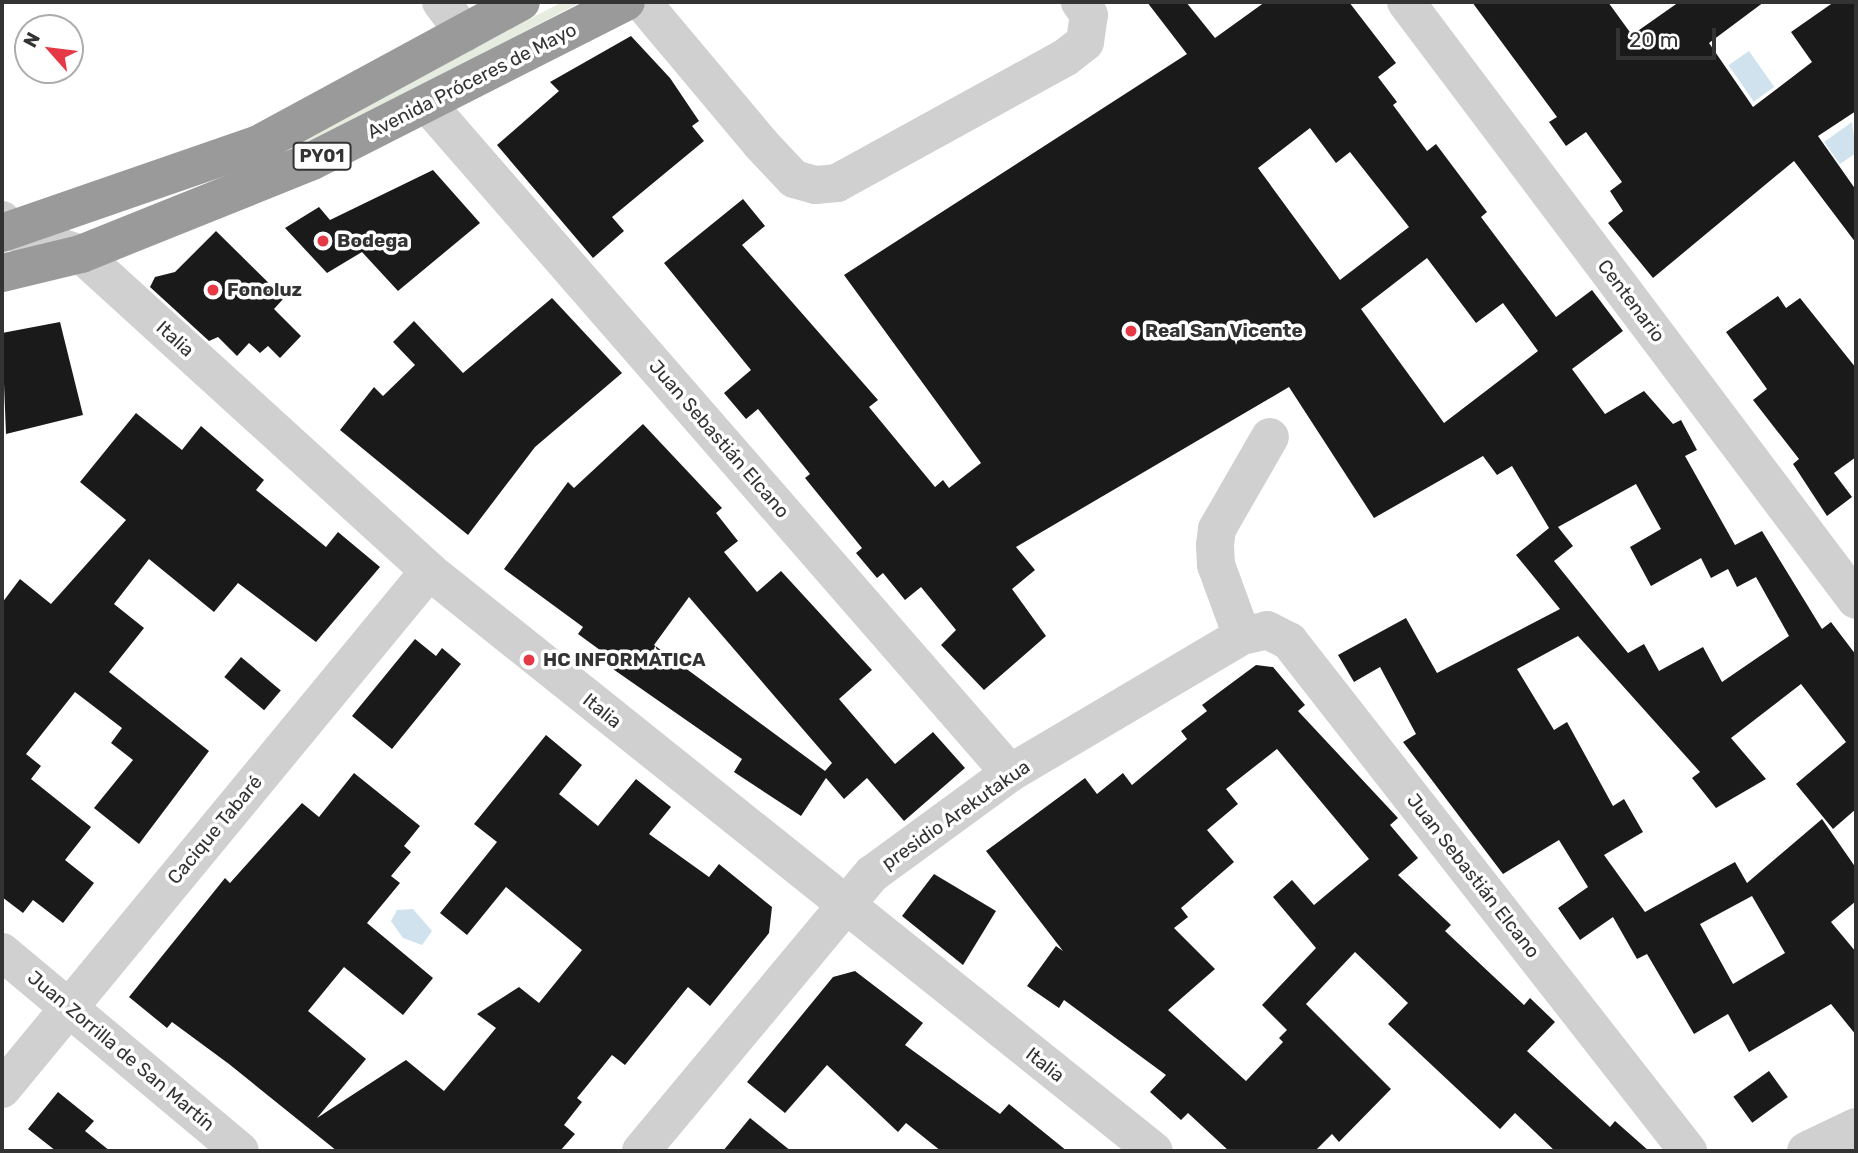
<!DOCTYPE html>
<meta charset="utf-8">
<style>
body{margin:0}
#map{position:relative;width:1858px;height:1153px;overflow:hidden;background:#fff;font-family:Rubik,sans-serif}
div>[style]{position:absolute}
.green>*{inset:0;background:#e6ecdf}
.water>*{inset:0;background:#cfe2ee;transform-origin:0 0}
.building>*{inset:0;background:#1a1a1a;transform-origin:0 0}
.minor>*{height:38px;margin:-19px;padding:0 19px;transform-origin:19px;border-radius:19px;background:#d0d0d0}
.highway>*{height:38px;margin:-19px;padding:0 19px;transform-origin:19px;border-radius:19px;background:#9a9a9a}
.dots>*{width:19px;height:19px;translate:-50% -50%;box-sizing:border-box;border:4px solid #fff;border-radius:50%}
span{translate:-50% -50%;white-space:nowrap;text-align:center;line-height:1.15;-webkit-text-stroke:7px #fff;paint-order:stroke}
.shield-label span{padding:2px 5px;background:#fff;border:2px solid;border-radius:5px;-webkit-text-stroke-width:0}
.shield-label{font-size:18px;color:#333;font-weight:700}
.street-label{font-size:19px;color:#333}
.poi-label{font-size:19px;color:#333;font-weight:700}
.left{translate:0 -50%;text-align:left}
.frame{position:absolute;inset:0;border:4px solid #333;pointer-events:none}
.north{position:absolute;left:14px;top:14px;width:70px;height:70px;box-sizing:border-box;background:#fff;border:2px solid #adadad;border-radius:50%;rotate:298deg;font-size:19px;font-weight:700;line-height:28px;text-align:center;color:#333}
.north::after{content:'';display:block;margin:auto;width:24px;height:32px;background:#e63946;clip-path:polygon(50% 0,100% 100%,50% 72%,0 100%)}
.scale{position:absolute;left:1616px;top:28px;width:100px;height:32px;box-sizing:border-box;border:4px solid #333;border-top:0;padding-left:9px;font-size:21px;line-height:24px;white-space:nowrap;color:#333;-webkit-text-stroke:5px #fff;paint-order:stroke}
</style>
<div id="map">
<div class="green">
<i style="clip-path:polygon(562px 2px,581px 2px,295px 152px,46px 233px,292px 145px)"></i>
</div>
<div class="water">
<i style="left:1749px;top:51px;width:44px;height:25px;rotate:55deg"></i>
<i style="clip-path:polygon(1852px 122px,1856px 153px,1840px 164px,1824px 142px)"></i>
<i style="clip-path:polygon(413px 909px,432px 931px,422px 945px,403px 938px,391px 921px,397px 910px)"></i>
</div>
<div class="building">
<i style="clip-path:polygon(evenodd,1147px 2px,1186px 2px,1215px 38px,1265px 2px,1349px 2px,1396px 63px,1378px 77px,1397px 102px,1393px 105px,1427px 151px,1436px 144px,1487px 212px,1481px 217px,1556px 317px,1592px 290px,1623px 331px,1572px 369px,1605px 414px,1644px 391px,1673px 424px,1681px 420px,1697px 450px,1685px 456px,1735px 545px,1762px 531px,1822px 629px,1831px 622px,1856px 655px,1856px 809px,1833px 829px,1796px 784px,1846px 742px,1801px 684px,1731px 738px,1766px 779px,1716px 808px,1692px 778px,1700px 772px,1578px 636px,1517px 669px,1554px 730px,1567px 722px,1613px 806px,1624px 799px,1643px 832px,1604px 855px,1645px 912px,1735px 862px,1747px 883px,1822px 819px,1856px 868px,1856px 901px,1831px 922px,1856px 952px,1856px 1035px,1831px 1004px,1749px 1052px,1728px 1014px,1694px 1034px,1647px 954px,1637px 959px,1613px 917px,1580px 940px,1558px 908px,1588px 887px,1559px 840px,1503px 874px,1403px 742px,1416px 734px,1380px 667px,1354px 682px,1338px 655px,1406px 618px,1437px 673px,1560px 609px,1516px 555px,1549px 528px,1512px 466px,1497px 475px,1483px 456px,1374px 518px,1289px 387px,1016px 547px,1035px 570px,1012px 589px,1046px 636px,984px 690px,941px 645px,956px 630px,921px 587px,905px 600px,883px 573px,877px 578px,856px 553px,862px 548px,805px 478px,810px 474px,758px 409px,746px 419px,724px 393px,751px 370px,664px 263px,743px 199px,765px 226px,742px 245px,878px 400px,869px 407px,935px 487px,943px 480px,949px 488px,981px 463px,844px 275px,1187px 54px,1147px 2px,1310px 128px,1336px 163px,1350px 152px,1409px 227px,1340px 280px,1258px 168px,1310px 128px,1147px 2px,1427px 258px,1476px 323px,1503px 303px,1538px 351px,1444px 423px,1361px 309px,1427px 258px,1147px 2px,1636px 484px,1661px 529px,1630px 547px,1651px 586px,1701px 558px,1711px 578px,1728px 569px,1737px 587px,1756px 577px,1789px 636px,1722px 682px,1703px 647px,1659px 671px,1644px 644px,1628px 653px,1554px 561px,1573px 546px,1558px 527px,1636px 484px,1147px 2px,1752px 896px,1785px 953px,1733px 984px,1700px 924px,1752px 896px)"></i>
<i style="clip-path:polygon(1472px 2px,1608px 2px,1632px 35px,1679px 2px,1764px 2px,1709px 43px,1753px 107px,1812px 62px,1791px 32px,1834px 2px,1856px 2px,1856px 111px,1818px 136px,1856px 190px,1856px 243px,1794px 161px,1653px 278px,1608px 223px,1623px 211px,1610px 191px,1622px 182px,1586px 132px,1566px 146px,1549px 122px,1557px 117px)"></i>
<i style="clip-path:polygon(631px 36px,670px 78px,699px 121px,692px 126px,704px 141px,612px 217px,624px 231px,593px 258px,497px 145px,559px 91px,550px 82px)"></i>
<i style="clip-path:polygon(433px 170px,480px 223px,398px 291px,362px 252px,327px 273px,285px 228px,319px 207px,330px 220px)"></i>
<i style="clip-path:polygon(216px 231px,284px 298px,274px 309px,301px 336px,280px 358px,268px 346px,260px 353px,249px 343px,237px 356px,218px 337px,209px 341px,150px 287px,155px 277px,175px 272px)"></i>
<i style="clip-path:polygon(1778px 296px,1786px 308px,1800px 298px,1856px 368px,1856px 457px,1834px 473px,1852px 497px,1827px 516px,1793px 464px,1799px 459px,1753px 400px,1767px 389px,1726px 332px)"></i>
<i style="clip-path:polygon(552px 298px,622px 373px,535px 447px,468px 535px,340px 430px,374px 387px,383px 396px,415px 365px,393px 342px,414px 321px,463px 373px)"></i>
<i style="clip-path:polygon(60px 322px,83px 415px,6px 434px,2px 333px)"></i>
<i style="clip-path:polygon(136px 413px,182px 450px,201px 426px,264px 480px,256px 490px,326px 547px,338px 532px,380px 567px,316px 642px,238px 583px,214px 612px,149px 559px,114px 604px,144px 628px,109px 672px,209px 751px,139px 844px,94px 808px,133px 760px,111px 743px,122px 728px,75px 692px,26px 754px,41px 766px,31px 779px,91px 827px,65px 860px,94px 883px,63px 923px,33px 900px,23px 913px,2px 897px,2px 603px,20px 579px,51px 604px,126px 520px,80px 482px)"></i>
<i style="clip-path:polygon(evenodd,643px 424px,722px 508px,716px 513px,738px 541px,724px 552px,757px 592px,781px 571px,872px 670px,839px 699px,895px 764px,933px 732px,965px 768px,904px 821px,867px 778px,844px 799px,826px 778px,801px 816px,734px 772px,742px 759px,600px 660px,604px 653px,578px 634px,583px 627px,504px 569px,568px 482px,574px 488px,643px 424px,689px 597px,832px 763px,825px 771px,654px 645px,689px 597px)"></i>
<i style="clip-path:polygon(415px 639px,436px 656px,442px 648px,461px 664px,392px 749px,352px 716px)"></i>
<i style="left:241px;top:657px;width:52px;height:26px;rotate:40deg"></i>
<i style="clip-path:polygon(evenodd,1256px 665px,1273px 667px,1305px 705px,1298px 711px,1398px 818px,1390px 825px,1418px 858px,1398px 875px,1451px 925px,1445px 931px,1524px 1005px,1530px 998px,1555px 1022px,1527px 1051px,1610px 1127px,1615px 1121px,1649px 1151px,1555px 1151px,1515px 1113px,1500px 1129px,1388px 1024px,1408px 1003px,1355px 952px,1306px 1004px,1391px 1089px,1339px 1142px,1332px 1134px,1315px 1151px,1229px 1151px,1188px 1113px,1181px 1120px,1150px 1092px,1166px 1075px,1064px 1000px,1059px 1008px,1027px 986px,1056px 946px,1063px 951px,986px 851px,1085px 778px,1097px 794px,1123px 773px,1132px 785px,1187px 739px,1181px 731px,1207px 711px,1202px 705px,1256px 665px,1277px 749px,1369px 859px,1314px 905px,1292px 880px,1273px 897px,1316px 948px,1262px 1005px,1287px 1030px,1279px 1038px,1283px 1042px,1246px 1081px,1168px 1010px,1215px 969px,1174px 928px,1188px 917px,1181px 908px,1234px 862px,1207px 830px,1238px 804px,1226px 789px,1277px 749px)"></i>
<i style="clip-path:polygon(546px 735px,582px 765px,559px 794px,598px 826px,636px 779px,671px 807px,649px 834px,709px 877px,719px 864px,772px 907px,769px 933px,710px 1006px,688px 987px,625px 1065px,612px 1055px,577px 1098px,582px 1102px,564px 1125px,575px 1134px,560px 1151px,337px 1151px,229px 1064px,172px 1022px,167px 1028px,129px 997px,225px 878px,230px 883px,302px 803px,319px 817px,354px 773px,420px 826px,404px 846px,411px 852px,391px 876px,400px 883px,367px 923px,433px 978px,403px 1015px,344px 967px,308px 1011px,366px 1059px,317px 1118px,406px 1060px,444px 1091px,496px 1028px,477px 1014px,519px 987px,539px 1003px,582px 950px,506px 887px,467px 935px,440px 913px,497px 842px,474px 824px)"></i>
<i style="clip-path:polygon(934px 874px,996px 911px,963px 965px,902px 916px)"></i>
<i style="clip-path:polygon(855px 971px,923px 1023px,905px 1045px,1000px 1114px,1009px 1104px,1067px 1151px,941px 1151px,906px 1123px,898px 1132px,827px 1065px,785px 1113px,747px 1082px,833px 977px)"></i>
<i style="left:1769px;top:1071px;width:32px;height:44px;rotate:54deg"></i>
<i style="clip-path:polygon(58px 1092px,94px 1121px,85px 1131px,110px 1151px,56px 1151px,28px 1129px)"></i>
<i style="clip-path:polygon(750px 1118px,791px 1151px,723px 1151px)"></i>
</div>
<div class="minor">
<i style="left:441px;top:2px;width:39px;rotate:53deg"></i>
<i style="left:642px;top:2px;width:185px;rotate:50deg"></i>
<i style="left:761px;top:144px;width:48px;rotate:46.7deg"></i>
<i style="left:794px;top:179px;width:22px;rotate:16deg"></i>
<i style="left:815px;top:185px;width:22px;rotate:-5deg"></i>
<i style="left:837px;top:183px;width:261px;rotate:-28.8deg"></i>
<i style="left:1066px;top:57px;width:24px;rotate:-38deg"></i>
<i style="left:1085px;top:42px;width:27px;rotate:-82deg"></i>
<i style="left:1089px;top:15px;width:16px;rotate:-125deg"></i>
<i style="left:1406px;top:2px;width:748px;rotate:53.04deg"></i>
<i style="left:428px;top:105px;width:886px;rotate:48.94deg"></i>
<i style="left:2px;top:220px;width:14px;rotate:51deg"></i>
<i style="left:11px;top:231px;width:74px;rotate:18.2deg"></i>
<i style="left:81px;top:254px;width:471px;rotate:42.3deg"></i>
<i style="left:429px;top:571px;width:928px;rotate:38.66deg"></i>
<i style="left:1242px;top:636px;width:76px;rotate:-110.1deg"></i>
<i style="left:1216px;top:565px;width:20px;rotate:-93deg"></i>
<i style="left:1215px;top:545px;width:16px;rotate:-83deg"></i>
<i style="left:1217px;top:529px;width:106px;rotate:-60.1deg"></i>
<i style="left:2px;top:952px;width:310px;rotate:39.9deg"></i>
<i style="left:2px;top:1089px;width:671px;rotate:-50.5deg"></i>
<i style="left:641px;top:1151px;width:361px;rotate:-50.2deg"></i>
<i style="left:872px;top:874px;width:171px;rotate:-36.2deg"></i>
<i style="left:1010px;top:773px;width:269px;rotate:-30.6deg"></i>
<i style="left:1242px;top:636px;width:26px;rotate:-13deg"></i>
<i style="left:1267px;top:630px;width:25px;rotate:27deg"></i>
<i style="left:1289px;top:641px;width:648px;rotate:51.96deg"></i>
<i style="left:1806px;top:1151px;width:55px;rotate:-25.6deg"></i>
</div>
<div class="highway">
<i style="left:2px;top:233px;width:272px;rotate:-19.1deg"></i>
<i style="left:259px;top:144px;width:298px;rotate:-28.5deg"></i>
<i style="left:2px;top:273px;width:81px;rotate:-13.5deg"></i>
<i style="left:81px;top:254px;width:249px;rotate:-21.9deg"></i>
<i style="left:312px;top:161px;width:352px;rotate:-26.9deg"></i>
</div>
<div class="dots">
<i style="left:323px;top:241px;background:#e63946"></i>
<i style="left:213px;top:290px;background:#e63946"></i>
<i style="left:1131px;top:331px;background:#e63946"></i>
<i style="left:529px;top:660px;background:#e63946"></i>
</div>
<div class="shield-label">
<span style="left:322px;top:156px">PY01</span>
</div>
<div class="street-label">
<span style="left:472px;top:81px;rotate:-27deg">Avenida Próceres de Mayo</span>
<span style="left:1631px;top:301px;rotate:53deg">Centenario</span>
<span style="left:175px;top:339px;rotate:42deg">Italia</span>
<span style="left:719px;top:439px;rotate:49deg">Juan Sebastián Elcano</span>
<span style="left:602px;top:711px;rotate:39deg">Italia</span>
<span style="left:956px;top:815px;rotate:-35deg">presidio Arekutakua</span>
<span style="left:215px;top:830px;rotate:-50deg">Cacique Tabaré</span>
<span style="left:1473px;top:876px;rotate:52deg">Juan Sebastián Elcano</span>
<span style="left:121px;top:1051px;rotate:40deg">Juan Zorrilla de San Martín</span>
<span style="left:1045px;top:1065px;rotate:38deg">Italia</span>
</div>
<div class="poi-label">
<span class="left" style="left:337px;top:241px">Bodega</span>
<span class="left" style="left:227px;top:290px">Fonoluz</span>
<span class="left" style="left:1145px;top:331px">Real San Vicente</span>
<span class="left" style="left:543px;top:660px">HC INFORMATICA</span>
</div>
<div class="frame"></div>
<div class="north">N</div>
<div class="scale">20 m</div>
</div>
